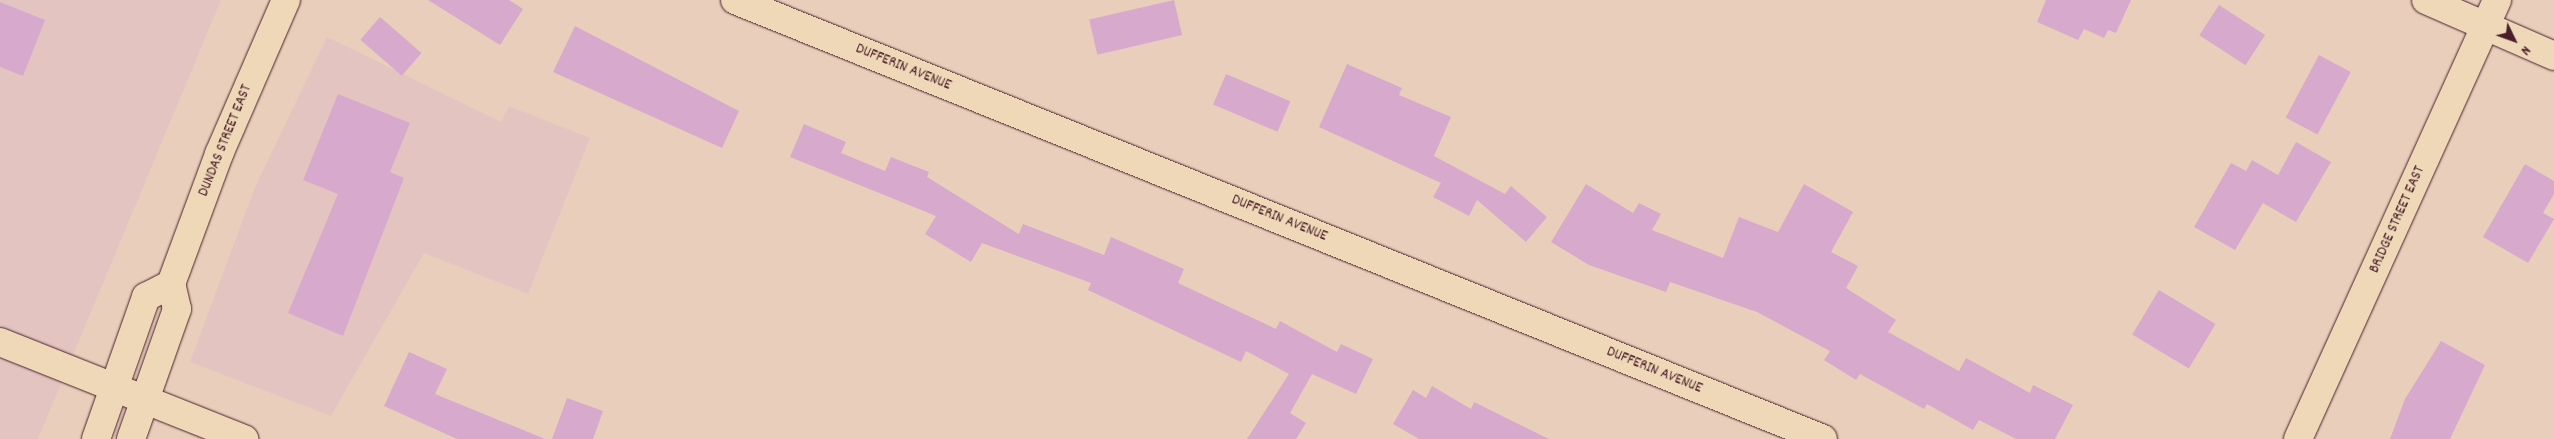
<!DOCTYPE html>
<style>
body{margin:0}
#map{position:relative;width:2554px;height:439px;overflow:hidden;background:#e9cfbb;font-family:Dekko,sans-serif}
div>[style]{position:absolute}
.built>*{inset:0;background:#e4c4c0}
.building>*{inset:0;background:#d7a9cc;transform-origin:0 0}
.roads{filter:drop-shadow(0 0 1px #4a1f2b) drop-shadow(0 0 1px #4a1f2b)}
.minor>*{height:28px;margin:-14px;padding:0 14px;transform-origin:14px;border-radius:14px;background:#eed8b7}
.major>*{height:28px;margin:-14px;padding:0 14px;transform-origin:14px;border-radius:14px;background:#eed8b7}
span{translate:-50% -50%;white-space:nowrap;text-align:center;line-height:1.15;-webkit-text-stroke:4px #eed8b7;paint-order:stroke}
.street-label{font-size:15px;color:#4a1f2b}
.north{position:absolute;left:2489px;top:15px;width:50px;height:50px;-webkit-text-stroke:4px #eed8b7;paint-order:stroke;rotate:132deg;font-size:14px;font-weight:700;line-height:20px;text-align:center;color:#4a1f2b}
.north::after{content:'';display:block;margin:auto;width:18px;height:22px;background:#4a1f2b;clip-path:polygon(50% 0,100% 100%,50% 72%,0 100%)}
</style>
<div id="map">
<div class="built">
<i style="clip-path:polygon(0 0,221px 0,38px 439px,0 439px)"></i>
<i style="clip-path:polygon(327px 37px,501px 122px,509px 106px,590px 138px,528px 294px,424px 253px,331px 416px,190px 362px,255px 187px)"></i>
</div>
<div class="building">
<i style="clip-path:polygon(428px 0,509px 0,523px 9px,500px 45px)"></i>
<i style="left:1174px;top:0;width:36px;height:87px;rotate:77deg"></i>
<i style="clip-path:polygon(2046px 0,2131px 0,2116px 33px,2108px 30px,2104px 38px,2084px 29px,2078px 40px,2037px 22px)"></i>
<i style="clip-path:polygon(0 2px,45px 20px,23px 76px,0 67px)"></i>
<i style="left:2219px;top:5px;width:55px;height:36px;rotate:33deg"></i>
<i style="left:380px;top:17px;width:55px;height:30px;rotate:41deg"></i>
<i style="clip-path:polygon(575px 26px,739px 111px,722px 148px,553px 72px)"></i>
<i style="left:2319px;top:55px;width:36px;height:71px;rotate:28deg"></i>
<i style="clip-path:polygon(1347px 64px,1402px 88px,1399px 95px,1451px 117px,1434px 156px,1505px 194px,1511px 186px,1547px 217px,1526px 242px,1477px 200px,1469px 216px,1433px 197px,1441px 183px,1319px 127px)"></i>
<i style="left:1226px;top:74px;width:70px;height:33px;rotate:23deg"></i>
<i style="clip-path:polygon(338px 94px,410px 123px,390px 172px,404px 178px,343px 336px,288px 313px,338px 194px,303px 180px)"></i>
<i style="clip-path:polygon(804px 124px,846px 142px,841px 153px,885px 171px,891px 157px,929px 172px,927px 177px,1019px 234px,1023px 224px,1104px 255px,1111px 237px,1184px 269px,1178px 283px,1276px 329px,1280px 321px,1337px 352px,1341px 344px,1373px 359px,1356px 394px,1312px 374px,1290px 413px,1306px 423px,1296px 439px,1247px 439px,1289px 374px,1246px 351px,1241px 362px,1088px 290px,1091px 283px,982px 243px,971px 262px,925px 234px,936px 216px,790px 157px)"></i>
<i style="clip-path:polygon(2296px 142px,2331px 162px,2296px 222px,2263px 203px,2235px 250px,2194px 227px,2231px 163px,2246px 171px,2252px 160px,2278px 175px)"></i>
<i style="clip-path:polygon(2525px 164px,2554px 181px,2554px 194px,2543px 213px,2554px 219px,2528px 263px,2483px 237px)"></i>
<i style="clip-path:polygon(1586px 184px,1633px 213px,1639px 203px,1661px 214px,1652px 230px,1723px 258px,1739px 217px,1778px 232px,1804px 184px,1853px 212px,1831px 252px,1858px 266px,1846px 288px,1896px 320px,1888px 332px,1959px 371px,1966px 358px,2030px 393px,2033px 385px,2073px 405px,2055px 439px,2016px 439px,1979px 420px,1973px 430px,1927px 404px,1924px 409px,1860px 374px,1856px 380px,1824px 360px,1830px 351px,1757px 312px,1670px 282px,1666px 292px,1589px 265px,1551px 242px)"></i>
<i style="left:2159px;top:290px;width:66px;height:52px;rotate:31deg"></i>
<i style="clip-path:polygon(2441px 341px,2485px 365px,2450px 439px,2390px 439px,2405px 399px)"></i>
<i style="clip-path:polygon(409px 352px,447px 369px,435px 394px,545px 439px,457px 439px,384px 406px)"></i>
<i style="clip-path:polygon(1432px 386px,1471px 409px,1474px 402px,1549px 439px,1419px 439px,1393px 424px,1413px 390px,1426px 398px)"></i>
<i style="clip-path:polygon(567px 398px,603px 411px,593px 439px,552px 439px)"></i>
</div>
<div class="roads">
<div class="minor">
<i style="left:735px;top:0;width:1173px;rotate:21.97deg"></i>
<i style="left:2426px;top:0;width:140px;rotate:23.6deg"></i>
<i style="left:0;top:342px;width:263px;rotate:21.7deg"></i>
<i style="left:2298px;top:439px;width:482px;rotate:-65.6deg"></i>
</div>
<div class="major">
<i style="left:96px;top:439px;width:151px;rotate:-70.6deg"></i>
<i style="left:146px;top:297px;width:28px;rotate:-27deg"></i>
<i style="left:131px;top:439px;width:138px;rotate:-70.5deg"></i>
<i style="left:177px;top:309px;width:26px;rotate:-103deg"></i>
<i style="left:171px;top:284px;width:139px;rotate:-69.7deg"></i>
<i style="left:219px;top:154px;width:168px;rotate:-66.5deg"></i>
</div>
</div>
<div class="street-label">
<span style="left:903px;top:68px;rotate:22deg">DUFFERIN AVENUE</span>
<span style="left:226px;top:141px;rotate:-68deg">DUNDAS STREET EAST</span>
<span style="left:1279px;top:219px;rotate:22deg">DUFFERIN AVENUE</span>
<span style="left:2398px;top:220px;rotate:-66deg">BRIDGE STREET EAST</span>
<span style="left:1654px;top:371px;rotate:22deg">DUFFERIN AVENUE</span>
</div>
<div class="north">N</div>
</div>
